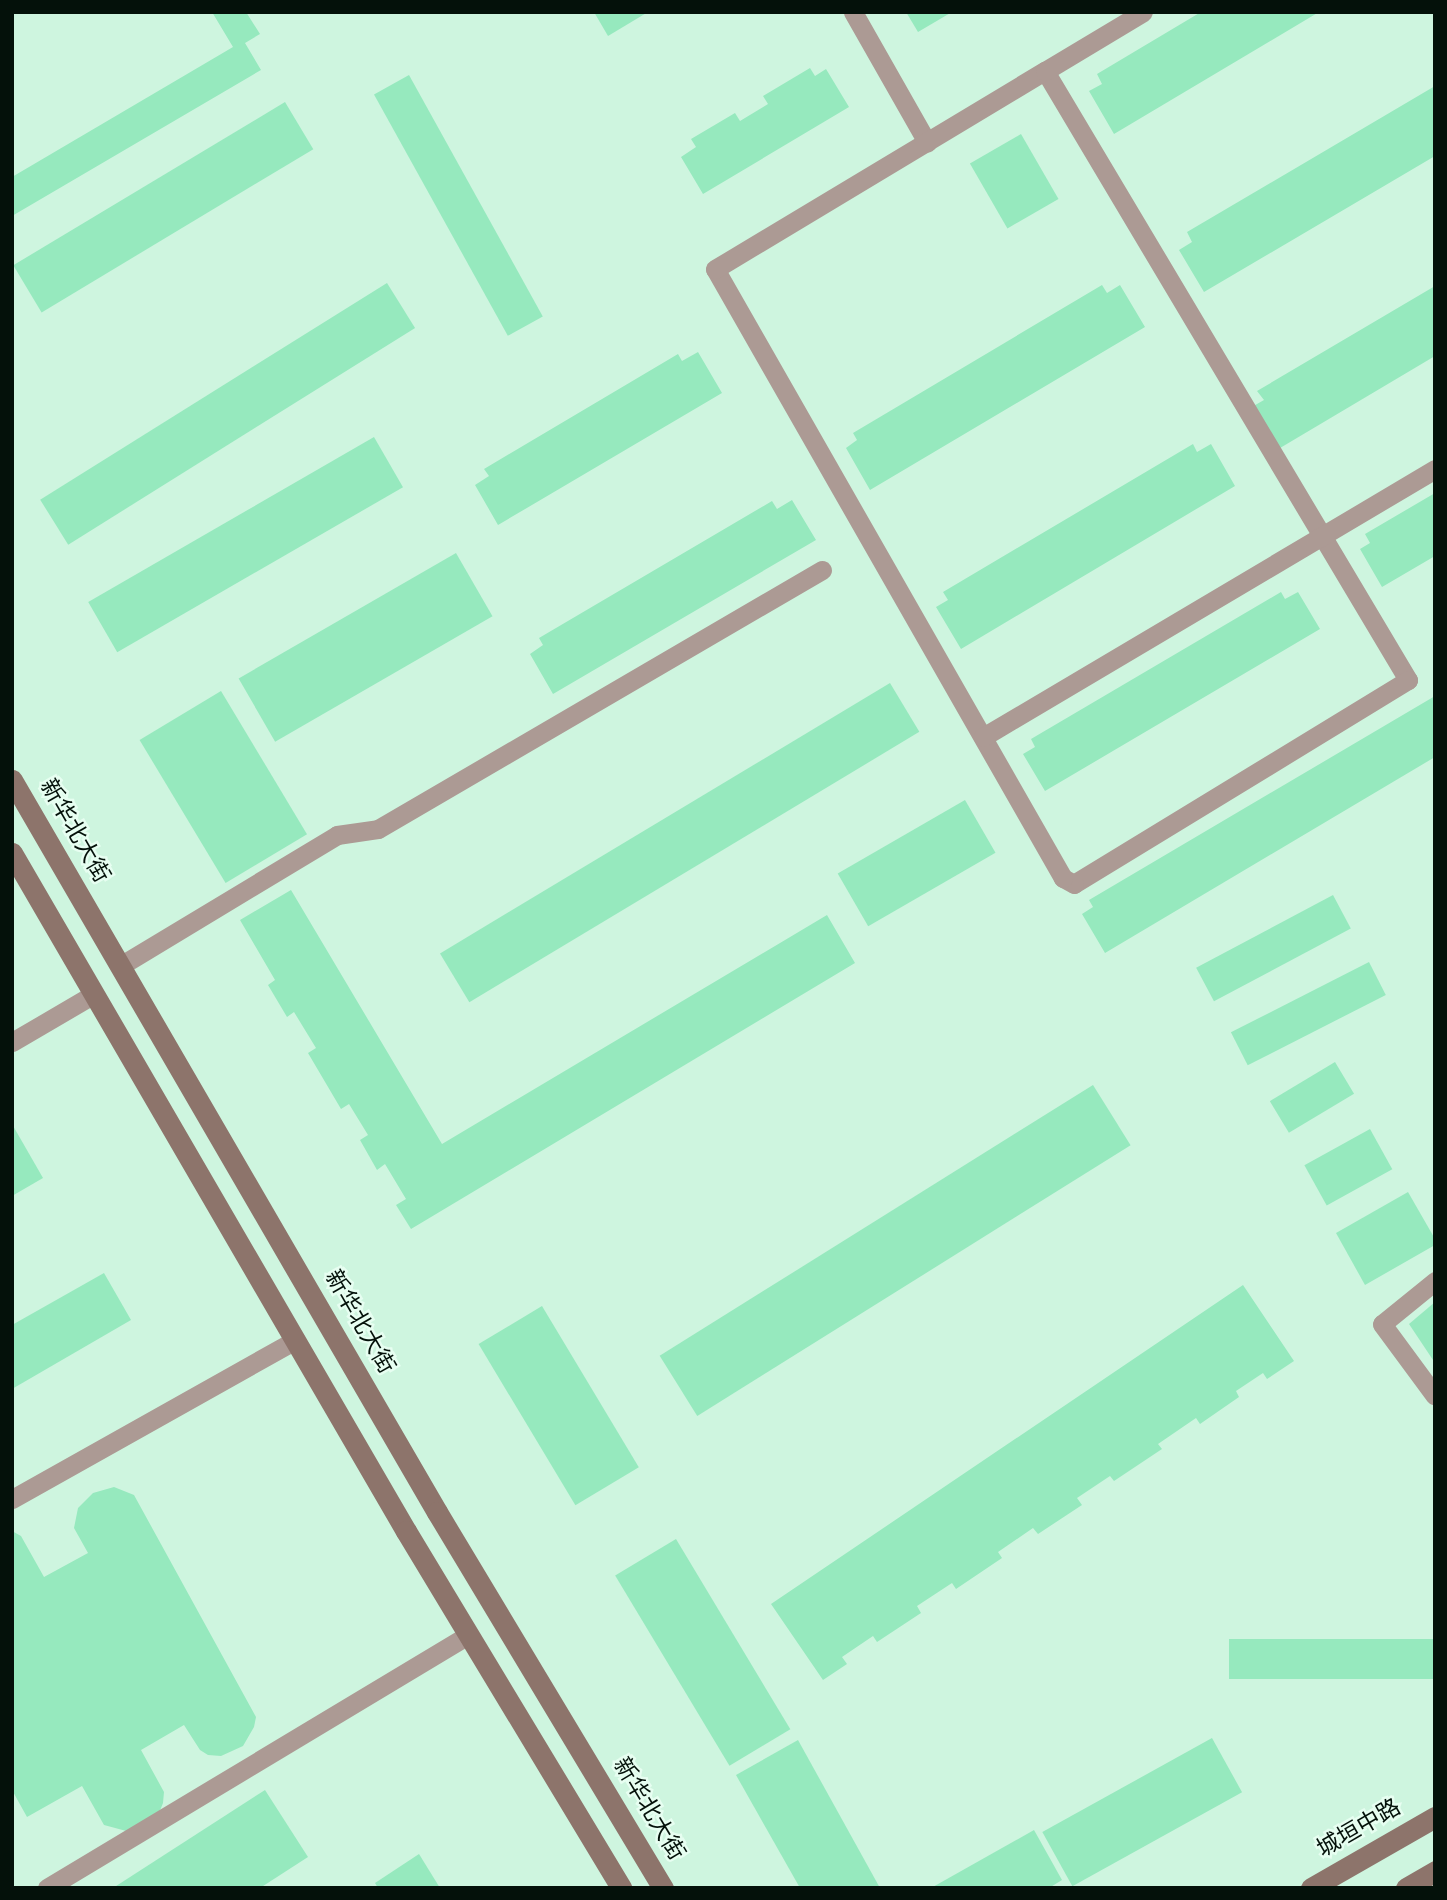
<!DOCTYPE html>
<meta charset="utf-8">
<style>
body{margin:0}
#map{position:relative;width:1447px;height:1900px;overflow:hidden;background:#cef5df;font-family:Overpass,"Noto Sans SC",sans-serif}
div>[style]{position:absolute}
.building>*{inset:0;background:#96e9be;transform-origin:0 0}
.lane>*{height:19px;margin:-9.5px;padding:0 9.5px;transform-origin:9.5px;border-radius:9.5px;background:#ac9a94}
.secondary>*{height:21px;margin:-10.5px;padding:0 10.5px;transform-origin:10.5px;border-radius:10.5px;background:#8d746b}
span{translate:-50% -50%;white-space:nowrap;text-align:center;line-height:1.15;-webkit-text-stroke:5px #e7fef1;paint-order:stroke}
.street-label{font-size:23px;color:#04110a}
.frame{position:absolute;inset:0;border:14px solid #04110a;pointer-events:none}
</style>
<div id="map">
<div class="building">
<i style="clip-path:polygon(212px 12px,246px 12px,260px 34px,245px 43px,261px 70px,12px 216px,12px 177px,233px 47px)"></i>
<i style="clip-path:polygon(594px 12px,648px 12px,608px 36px)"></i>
<i style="clip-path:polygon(906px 12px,952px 12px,918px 32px)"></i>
<i style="clip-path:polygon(1201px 12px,1319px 12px,1114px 134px,1089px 91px,1102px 84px,1097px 74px)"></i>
<i style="clip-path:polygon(810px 68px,815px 76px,826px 69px,849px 107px,703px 194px,681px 157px,696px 147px,691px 139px,735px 113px,740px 121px,768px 104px,763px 96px)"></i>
<i style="left:409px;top:75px;width:276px;height:40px;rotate:61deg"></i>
<i style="clip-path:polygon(1435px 86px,1435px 156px,1204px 292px,1179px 250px,1192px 242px,1187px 232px)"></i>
<i style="left:285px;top:102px;width:55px;height:317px;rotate:59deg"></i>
<i style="left:1021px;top:134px;width:75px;height:59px;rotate:60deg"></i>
<i style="left:387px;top:283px;width:53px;height:409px;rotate:58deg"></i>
<i style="clip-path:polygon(1102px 285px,1107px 293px,1120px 285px,1145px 327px,870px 490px,846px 448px,857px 440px,853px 433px)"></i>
<i style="clip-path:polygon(1435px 286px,1435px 356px,1275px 451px,1250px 408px,1264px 400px,1257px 391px)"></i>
<i style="clip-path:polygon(698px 352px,722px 393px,498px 525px,475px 485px,489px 476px,484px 469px,678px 354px,682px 361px)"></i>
<i style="left:374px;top:437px;width:58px;height:330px;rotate:60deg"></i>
<i style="clip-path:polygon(1193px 444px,1197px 452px,1211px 444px,1235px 486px,961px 649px,936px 607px,948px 600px,943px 592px)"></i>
<i style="clip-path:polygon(1435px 493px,1435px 556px,1382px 587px,1360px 549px,1370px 543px,1365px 534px)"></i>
<i style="clip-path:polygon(792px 500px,816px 540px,553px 694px,530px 654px,543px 645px,539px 638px,772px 501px,777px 509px)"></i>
<i style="left:456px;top:553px;width:73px;height:251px;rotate:60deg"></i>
<i style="clip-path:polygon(1281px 592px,1285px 599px,1298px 592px,1320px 629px,1045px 791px,1023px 754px,1035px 747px,1031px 739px)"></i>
<i style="left:890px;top:683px;width:57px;height:525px;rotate:59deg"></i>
<i style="left:221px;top:691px;width:167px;height:95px;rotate:59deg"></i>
<i style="clip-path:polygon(1435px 696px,1435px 757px,1105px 953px,1082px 914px,1093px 907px,1089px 900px)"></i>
<i style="left:965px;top:800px;width:61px;height:147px;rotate:60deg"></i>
<i style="clip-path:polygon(291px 890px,442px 1144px,827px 915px,855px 963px,411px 1229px,396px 1205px,406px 1199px,385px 1164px,377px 1170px,360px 1140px,368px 1135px,349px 1104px,341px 1109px,308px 1053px,316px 1048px,294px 1012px,287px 1017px,268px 985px,275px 980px,240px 920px)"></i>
<i style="left:1333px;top:895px;width:38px;height:155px;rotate:62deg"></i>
<i style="left:1369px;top:962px;width:37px;height:155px;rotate:63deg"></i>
<i style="left:1335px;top:1062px;width:37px;height:76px;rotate:59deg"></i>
<i style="left:1093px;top:1085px;width:71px;height:511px;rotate:58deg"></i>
<i style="clip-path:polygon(12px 1124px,43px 1178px,12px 1196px)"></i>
<i style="left:1370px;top:1129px;width:46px;height:75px;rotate:61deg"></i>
<i style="clip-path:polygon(1408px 1192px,1435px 1239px,1435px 1245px,1365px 1285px,1336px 1233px)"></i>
<i style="clip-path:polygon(104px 1273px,131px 1320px,12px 1389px,12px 1325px)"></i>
<i style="clip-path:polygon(1243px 1285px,1294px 1361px,1267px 1379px,1263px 1373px,1236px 1391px,1239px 1397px,1200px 1424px,1196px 1418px,1158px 1444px,1162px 1449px,1114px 1481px,1110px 1476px,1077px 1498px,1082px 1505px,1038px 1534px,1033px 1528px,998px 1552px,1002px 1558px,956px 1589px,952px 1583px,917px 1606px,921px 1613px,877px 1642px,873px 1636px,842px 1657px,847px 1664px,823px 1680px,771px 1604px)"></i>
<i style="clip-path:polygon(1435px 1302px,1435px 1363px,1409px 1324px)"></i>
<i style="left:542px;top:1306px;width:188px;height:74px;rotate:59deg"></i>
<i style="clip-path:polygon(114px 1487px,134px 1495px,256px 1717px,254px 1727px,243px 1746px,221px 1756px,208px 1755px,200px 1750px,184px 1725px,141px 1750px,164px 1792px,163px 1803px,159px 1813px,130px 1832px,104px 1825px,82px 1786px,27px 1817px,12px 1790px,12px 1531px,21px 1536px,44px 1577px,88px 1553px,74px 1528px,78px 1508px,93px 1493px)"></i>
<i style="left:676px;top:1539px;width:222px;height:71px;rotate:59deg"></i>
<i style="left:1435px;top:1639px;width:40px;height:206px;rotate:90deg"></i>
<i style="left:1212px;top:1738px;width:62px;height:194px;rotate:61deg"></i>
<i style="clip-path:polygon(798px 1740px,880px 1888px,800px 1888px,736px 1775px)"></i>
<i style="clip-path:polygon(265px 1790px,308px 1857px,260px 1888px,113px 1888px)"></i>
<i style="clip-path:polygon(1034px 1830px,1062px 1880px,1049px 1888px,931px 1888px)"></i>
<i style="clip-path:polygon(419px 1854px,440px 1888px,378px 1888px,375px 1883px)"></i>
</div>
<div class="lane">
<i style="left:853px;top:12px;width:150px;rotate:60.4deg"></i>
<i style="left:1045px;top:71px;width:709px;rotate:59.2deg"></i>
<i style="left:1408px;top:680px;width:391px;rotate:148.6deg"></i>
<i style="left:1074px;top:884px;width:13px;rotate:-151deg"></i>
<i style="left:1063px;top:878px;width:701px;rotate:-119.74deg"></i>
<i style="left:715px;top:269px;width:385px;rotate:-31deg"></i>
<i style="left:1045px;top:71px;width:114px;rotate:-31deg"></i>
<i style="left:983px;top:737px;width:525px;rotate:-30.66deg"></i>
<i style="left:120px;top:966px;width:253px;rotate:-31.1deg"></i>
<i style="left:337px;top:835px;width:41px;rotate:-8.3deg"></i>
<i style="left:378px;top:829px;width:514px;rotate:-30.26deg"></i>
<i style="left:12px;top:1042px;width:95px;rotate:-30.3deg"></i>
<i style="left:1435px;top:1281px;width:68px;rotate:140.9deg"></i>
<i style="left:1382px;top:1324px;width:89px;rotate:53.6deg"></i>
<i style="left:12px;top:1499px;width:325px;rotate:-29.3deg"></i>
<i style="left:47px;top:1888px;width:491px;rotate:-31deg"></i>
</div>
<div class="secondary">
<i style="left:12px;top:780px;width:846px;rotate:59.86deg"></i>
<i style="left:437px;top:1512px;width:439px;rotate:59deg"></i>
<i style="left:12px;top:853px;width:784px;rotate:59.84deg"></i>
<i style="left:406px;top:1531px;width:417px;rotate:58.9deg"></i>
<i style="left:1311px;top:1888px;width:143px;rotate:-29.8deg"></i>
<i style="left:1406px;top:1888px;width:34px;rotate:-30deg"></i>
</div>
<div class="street-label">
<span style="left:73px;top:832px;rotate:60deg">新华北大街</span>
<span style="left:358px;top:1323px;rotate:60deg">新华北大街</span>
<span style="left:647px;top:1810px;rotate:59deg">新华北大街</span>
<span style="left:1360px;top:1830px;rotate:-30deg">城垣中路</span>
</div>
<div class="frame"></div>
</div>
